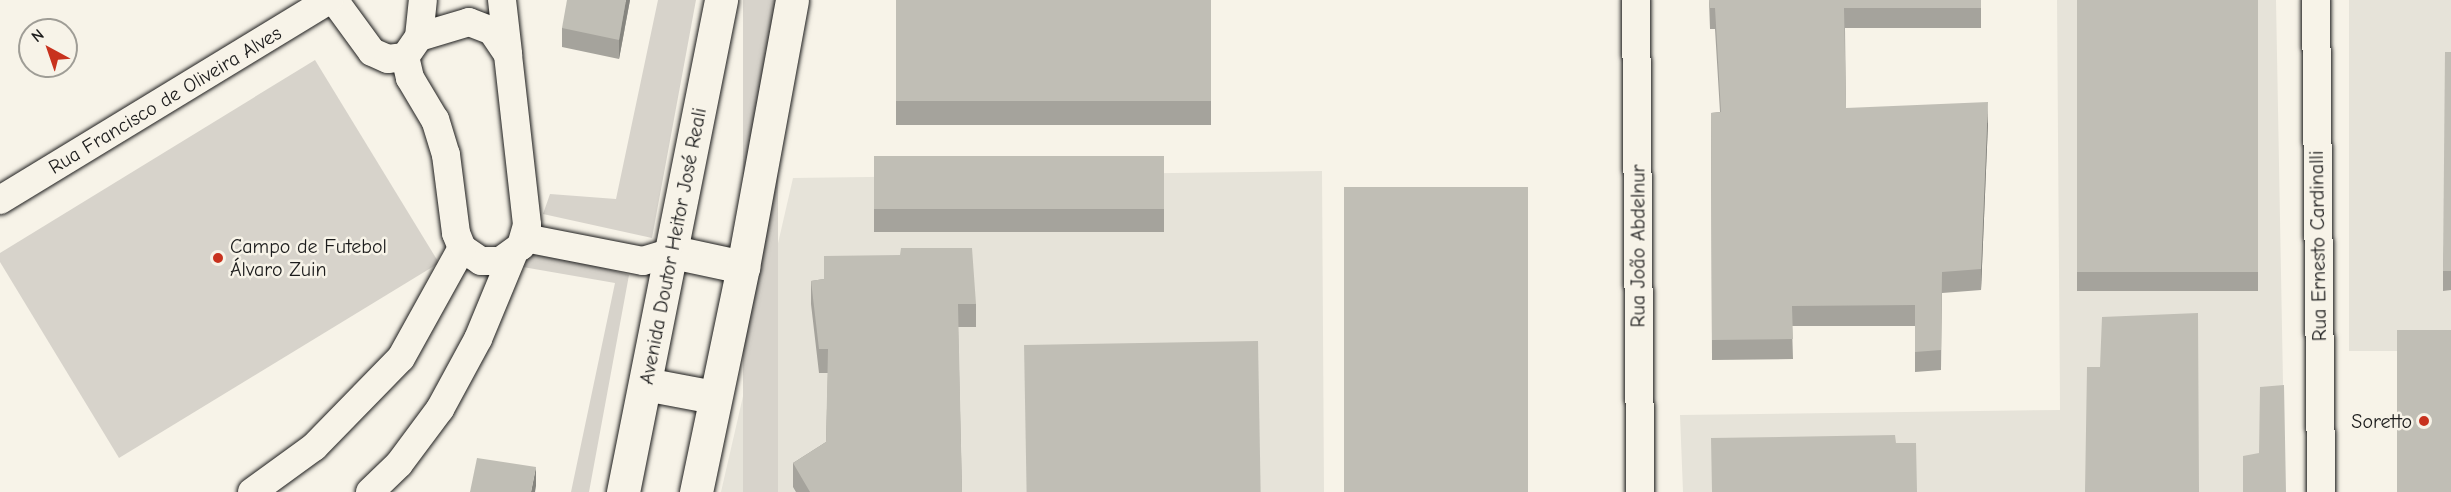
<!DOCTYPE html>
<meta charset="utf-8">
<style>
body{margin:0}
#map{position:relative;width:2451px;height:492px;overflow:hidden;background:#f7f3e8;font-family:"Comic Neue",sans-serif}
div>[style]{position:absolute}
.built>*{inset:0;background:#e6e3d9;transform-origin:0 0}
.green>*{inset:0;background:#d7d3cb;transform-origin:0 0}
.roads{filter:drop-shadow(0 0 2px #1c1c1c) drop-shadow(0 0 2px #1c1c1c)}
.minor>*{height:28px;margin:-14px;padding:0 14px;transform-origin:14px;border-radius:14px;background:#f7f3e8}
.secondary>*{height:33px;margin:-16.5px;padding:0 16.5px;transform-origin:16.5px;border-radius:16.5px;background:#f7f3e8}
.wall>*{inset:0;background:#a5a39c;transform-origin:0 0}
.shaded-wall>*{inset:0;background:#86857f}
.building>*{inset:0;background:#c0beb5;transform-origin:0 0}
.dots>*{width:16px;height:16px;translate:-50% -50%;box-sizing:border-box;border:3px solid #f7f3e8;border-radius:50%}
span{translate:-50% -50%;white-space:nowrap;text-align:center;line-height:1.15;-webkit-text-stroke:5px #f7f3e8;paint-order:stroke}
.street-label{font-size:20px;color:#1c1c1c}
.poi-label{font-size:20px;color:#1c1c1c}
.left{translate:0 -50%;text-align:left}
.right{translate:-100% -50%;text-align:right}
.north{position:absolute;left:18px;top:18px;width:60px;height:60px;box-sizing:border-box;background:#f7f3e8;border:2px solid #9f9d96;border-radius:50%;rotate:320deg;font-size:16px;font-weight:700;line-height:24px;text-align:center;color:#1c1c1c}
.north::after{content:'';display:block;margin:auto;width:21px;height:27px;background:#c8321e;clip-path:polygon(50% 0,100% 100%,50% 72%,0 100%)}
</style>
<div id="map">
<div class="built">
<i style="clip-path:polygon(2057px 0,2276px 0,2285px 492px,1683px 492px,1680px 415px,2060px 410px)"></i>
<i style="left:2349px;top:0;width:102px;height:351px"></i>
<i style="clip-path:polygon(1322px 171px,1324px 492px,721px 492px,793px 178px)"></i>
</div>
<div class="green">
<i style="clip-path:polygon(658px 0,696px 0,652px 238px,543px 214px,550px 194px,616px 199px)"></i>
<i style="left:743px;top:0;width:35px;height:501px"></i>
<i style="clip-path:polygon(315px 60px,439px 263px,119px 458px,0 262px,0 253px)"></i>
<i style="clip-path:polygon(530px 247px,629px 275px,589px 492px,571px 492px,615px 283px,517px 266px)"></i>
</div>
<div class="roads">
<div class="minor">
<i style="left:334px;top:0;width:64px;rotate:53.8deg"></i>
<i style="left:372px;top:52px;width:17px;rotate:24deg"></i>
<i style="left:388px;top:59px;width:17px;rotate:-7deg"></i>
<i style="left:502px;top:0;width:53px;rotate:83.5deg"></i>
<i style="left:1636px;top:0;width:492px;rotate:89.5deg"></i>
<i style="left:2316px;top:0;width:492px;rotate:89.4deg"></i>
<i style="left:469px;top:22px;width:25px;rotate:21deg"></i>
<i style="left:492px;top:31px;width:29px;rotate:56deg"></i>
<i style="left:508px;top:55px;width:171px;rotate:83.6deg"></i>
<i style="left:527px;top:225px;width:22px;rotate:106deg"></i>
<i style="left:521px;top:246px;width:26px;rotate:144deg"></i>
<i style="left:500px;top:261px;width:19px;rotate:180deg"></i>
<i style="left:481px;top:261px;width:23px;rotate:-146deg"></i>
<i style="left:462px;top:248px;width:16px;rotate:-112deg"></i>
<i style="left:456px;top:233px;width:79px;rotate:-97.3deg"></i>
<i style="left:446px;top:155px;width:37px;rotate:-107deg"></i>
<i style="left:435px;top:120px;width:49px;rotate:-120.8deg"></i>
<i style="left:410px;top:78px;width:22px;rotate:-103deg"></i>
<i style="left:405px;top:57px;width:24px;rotate:-55deg"></i>
<i style="left:419px;top:37px;width:52px;rotate:-16.7deg"></i>
<i style="left:419px;top:37px;width:37px;rotate:-84deg"></i>
<i style="left:0;top:200px;width:385px;rotate:-31.3deg"></i>
<i style="left:525px;top:238px;width:120px;rotate:11deg"></i>
<i style="left:643px;top:261px;width:31px;rotate:-17deg"></i>
<i style="left:252px;top:492px;width:77px;rotate:-36deg"></i>
<i style="left:314px;top:447px;width:124px;rotate:-45.7deg"></i>
<i style="left:401px;top:358px;width:126px;rotate:-61deg"></i>
<i style="left:370px;top:492px;width:40px;rotate:-44deg"></i>
<i style="left:399px;top:464px;width:69px;rotate:-53.3deg"></i>
<i style="left:440px;top:409px;width:80px;rotate:-61.5deg"></i>
<i style="left:478px;top:339px;width:94px;rotate:-67.5deg"></i>
</div>
<div class="secondary">
<i style="left:673px;top:252px;width:72px;rotate:12.1deg"></i>
<i style="left:645px;top:384px;width:70px;rotate:10.7deg"></i>
<i style="left:623px;top:492px;width:502px;rotate:-78.73deg"></i>
<i style="left:696px;top:492px;width:230px;rotate:-78.2deg"></i>
<i style="left:743px;top:267px;width:271px;rotate:-79.6deg"></i>
</div>
</div>
<div class="wall">
<i style="clip-path:polygon(630px 0,619px 59px,562px 47px,562px 28px)"></i>
<i style="left:896px;top:0;width:315px;height:125px"></i>
<i style="clip-path:polygon(1709px 0,1981px 0,1981px 28px,1845px 28px,1846px 108px,1988px 123px,1981px 290px,1942px 293px,1941px 370px,1915px 372px,1915px 326px,1792px 326px,1793px 359px,1712px 360px,1711px 113px,1720px 112px,1715px 29px,1710px 29px)"></i>
<i style="left:2077px;top:0;width:181px;height:291px"></i>
<i style="clip-path:polygon(2451px 52px,2451px 290px,2443px 291px,2443px 271px)"></i>
<i style="left:1164px;top:156px;width:76px;height:290px;rotate:90deg"></i>
<i style="clip-path:polygon(900px 255px,976px 304px,976px 327px,958px 327px,962px 492px,796px 492px,793px 487px,793px 463px,826px 442px,828px 373px,819px 373px,811px 304px,811px 281px,824px 279px)"></i>
</div>
<div class="shaded-wall">
<i style="clip-path:polygon(626px 0,630px 0,619px 59px,619px 40px)"></i>
<i style="clip-path:polygon(1988px 102px,1988px 123px,1981px 290px,1981px 269px)"></i>
<i style="clip-path:polygon(536px 467px,536px 486px,535px 492px,531px 492px)"></i>
</div>
<div class="building">
<i style="clip-path:polygon(567px 0,626px 0,619px 40px,562px 28px)"></i>
<i style="left:896px;top:0;width:315px;height:101px"></i>
<i style="clip-path:polygon(1709px 0,1981px 0,1981px 8px,1844px 8px,1846px 108px,1988px 102px,1981px 269px,1942px 272px,1941px 350px,1915px 352px,1915px 305px,1792px 306px,1793px 339px,1712px 340px,1711px 113px,1721px 112px,1715px 8px,1710px 8px)"></i>
<i style="left:2077px;top:0;width:181px;height:272px"></i>
<i style="clip-path:polygon(2445px 52px,2451px 52px,2451px 271px,2443px 271px)"></i>
<i style="left:1164px;top:156px;width:53px;height:290px;rotate:90deg"></i>
<i style="left:1528px;top:187px;width:305px;height:184px;rotate:90deg"></i>
<i style="clip-path:polygon(901px 248px,972px 248px,976px 304px,958px 304px,962px 492px,810px 492px,793px 463px,826px 442px,828px 349px,819px 349px,811px 281px,824px 279px,824px 256px,900px 255px)"></i>
<i style="clip-path:polygon(2198px 313px,2199px 492px,2085px 492px,2087px 367px,2100px 367px,2102px 317px)"></i>
<i style="left:2451px;top:330px;width:162px;height:54px;rotate:90deg"></i>
<i style="left:1258px;top:341px;width:151px;height:234px;rotate:89deg"></i>
<i style="clip-path:polygon(2284px 385px,2286px 492px,2243px 492px,2243px 456px,2259px 453px,2260px 387px)"></i>
<i style="clip-path:polygon(1895px 435px,1896px 443px,1916px 443px,1917px 492px,1712px 492px,1711px 438px)"></i>
<i style="clip-path:polygon(477px 458px,536px 467px,531px 492px,470px 492px)"></i>
</div>
<div class="dots">
<i style="left:218px;top:258px;background:#c8321e"></i>
<i style="left:2424px;top:421px;background:#c8321e"></i>
</div>
<div class="street-label">
<span style="left:165px;top:100px;rotate:-31deg">Rua Francisco de Oliveira Alves</span>
<span style="left:673px;top:246px;rotate:-79deg">Avenida Doutor Heitor José Reali</span>
<span style="left:1638px;top:246px;rotate:-90deg">Rua João Abdelnur</span>
<span style="left:2318px;top:246px;rotate:-91deg">Rua Ernesto Cardinalli</span>
</div>
<div class="poi-label">
<span class="left" style="left:230px;top:258px">Campo de Futebol<br>Álvaro Zuin</span>
<span class="right" style="left:2412px;top:421px">Soretto</span>
</div>
<div class="north">N</div>
</div>
